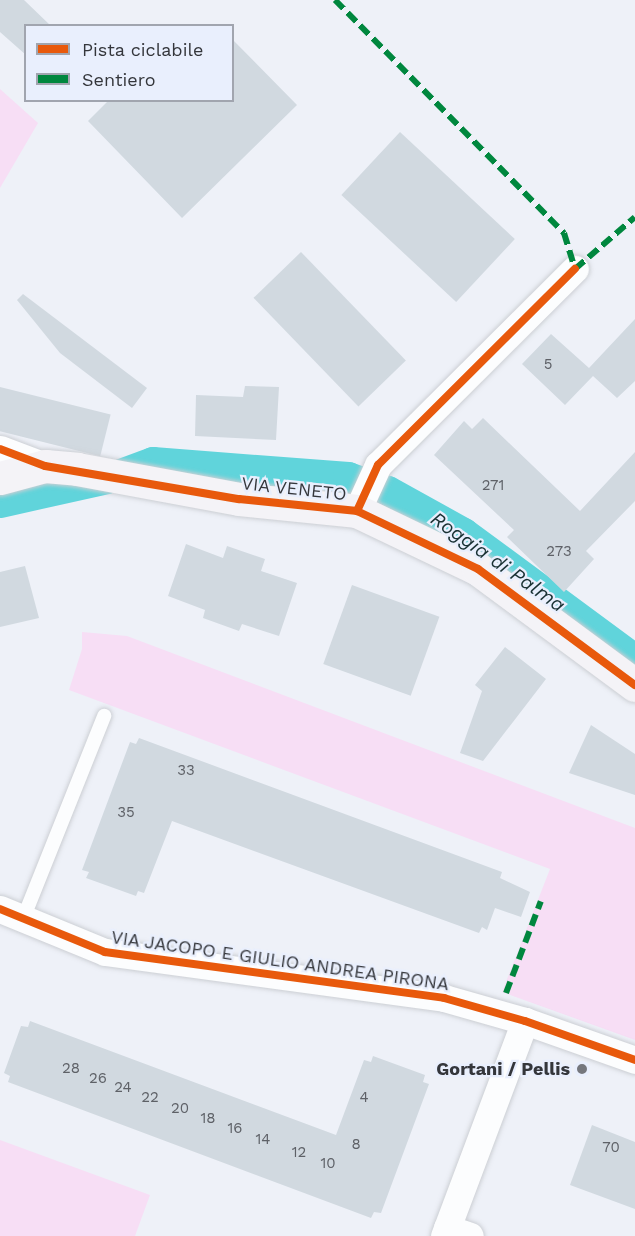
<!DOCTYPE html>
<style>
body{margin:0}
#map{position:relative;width:635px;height:1236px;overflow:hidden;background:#eef1f8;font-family:"Work Sans",sans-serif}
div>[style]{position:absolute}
.green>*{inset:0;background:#f7def5}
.canal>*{height:30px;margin:-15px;padding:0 15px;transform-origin:15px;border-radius:15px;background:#60d4db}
.building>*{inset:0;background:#d1d9e0;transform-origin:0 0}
.roads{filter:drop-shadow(0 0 2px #cccfd4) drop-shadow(0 0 2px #cccfd4)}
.lane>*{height:14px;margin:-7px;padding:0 7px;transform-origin:7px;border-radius:7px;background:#fcfdfe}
.street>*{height:27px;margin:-13.5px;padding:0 13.5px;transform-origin:13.5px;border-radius:13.5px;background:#fcfdfe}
.secondary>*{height:33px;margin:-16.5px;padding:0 16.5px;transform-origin:16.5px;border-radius:16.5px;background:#f4f3f7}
.quiet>*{height:6px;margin-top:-3px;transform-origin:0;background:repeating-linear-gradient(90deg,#00873e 0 12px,transparent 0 18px)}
.cycleway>*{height:8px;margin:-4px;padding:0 4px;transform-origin:4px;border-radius:4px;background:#e8590c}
.dots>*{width:16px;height:16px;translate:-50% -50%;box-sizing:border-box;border:3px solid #e9effd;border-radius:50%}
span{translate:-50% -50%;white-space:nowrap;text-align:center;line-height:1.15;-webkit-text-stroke:4.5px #e9effd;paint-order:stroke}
.number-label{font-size:15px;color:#5e6167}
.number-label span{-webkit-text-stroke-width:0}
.street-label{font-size:18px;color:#34363b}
.poi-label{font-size:18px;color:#34363b;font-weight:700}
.right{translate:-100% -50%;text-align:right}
.water-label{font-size:20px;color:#193133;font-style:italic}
.legend{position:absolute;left:24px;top:24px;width:210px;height:78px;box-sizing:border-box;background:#e9effd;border:2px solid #a1a5af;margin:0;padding:8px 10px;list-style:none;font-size:18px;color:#34363b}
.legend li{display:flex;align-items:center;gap:12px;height:30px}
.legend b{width:30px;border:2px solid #a1a5af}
</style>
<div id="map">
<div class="green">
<i style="clip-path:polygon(0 89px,38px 123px,0 188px)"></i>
<i style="clip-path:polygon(82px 632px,127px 636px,635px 828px,635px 1040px,502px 992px,550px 869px,69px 690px,82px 649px)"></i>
<i style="clip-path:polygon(0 1140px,150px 1195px,135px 1236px,0 1236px)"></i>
</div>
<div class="canal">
<i style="left:0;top:503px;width:110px;rotate:-12.6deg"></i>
<i style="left:107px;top:479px;width:49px;rotate:-20.3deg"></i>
<i style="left:153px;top:462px;width:196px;rotate:4.4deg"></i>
<i style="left:348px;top:477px;width:42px;rotate:19.3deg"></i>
<i style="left:388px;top:491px;width:87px;rotate:28.9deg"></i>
<i style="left:464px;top:533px;width:212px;rotate:36.4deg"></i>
</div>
<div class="building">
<i style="clip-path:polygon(0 0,24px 0,51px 26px,26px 26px,26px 55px,0 32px)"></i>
<i style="clip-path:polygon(232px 39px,297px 105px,182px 218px,88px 121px,109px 100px,232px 100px)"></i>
<i style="left:400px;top:132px;width:157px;height:86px;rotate:43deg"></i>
<i style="left:301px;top:252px;width:151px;height:66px;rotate:46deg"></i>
<i style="clip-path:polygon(23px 294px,147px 388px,132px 408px,60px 353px,17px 300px)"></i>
<i style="clip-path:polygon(635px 319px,635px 381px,617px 398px,593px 376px,565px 405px,522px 364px,551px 334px,589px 368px)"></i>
<i style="clip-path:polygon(245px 386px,279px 387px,276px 440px,195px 436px,196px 395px,243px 397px)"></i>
<i style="left:0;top:387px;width:114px;height:43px;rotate:14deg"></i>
<i style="clip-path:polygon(483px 418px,580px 511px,635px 452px,635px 501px,586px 551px,594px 559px,564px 592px,507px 537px,514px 530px,434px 455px,464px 421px,472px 429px)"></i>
<i style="clip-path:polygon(186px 544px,223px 558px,227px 546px,265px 559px,261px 571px,297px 583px,279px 636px,242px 624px,239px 631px,203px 618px,205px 610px,168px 596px)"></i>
<i style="clip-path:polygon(25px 566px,39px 618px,0 627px,0 572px)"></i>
<i style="left:352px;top:585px;width:93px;height:84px;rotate:20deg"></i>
<i style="clip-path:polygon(505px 647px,546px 679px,483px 761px,460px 753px,482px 691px,475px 685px)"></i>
<i style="clip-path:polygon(591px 725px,635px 754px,635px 795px,569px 773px)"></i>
<i style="clip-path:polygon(139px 738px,502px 872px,500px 878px,530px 892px,521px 917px,495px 908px,487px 930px,482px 927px,479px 933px,172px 821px,144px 893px,138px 891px,136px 896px,86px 878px,89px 872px,82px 870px,130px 742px,136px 744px)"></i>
<i style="clip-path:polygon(30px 1021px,336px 1135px,364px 1060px,371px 1062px,373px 1056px,425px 1075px,423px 1082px,429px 1084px,381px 1213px,374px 1212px,371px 1218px,8px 1082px,10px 1076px,4px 1073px,21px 1026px,28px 1027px)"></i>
<i style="clip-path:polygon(592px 1125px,635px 1142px,635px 1209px,570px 1185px)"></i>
</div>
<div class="roads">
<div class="lane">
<i style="left:23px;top:919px;width:219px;rotate:-68.2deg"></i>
</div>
<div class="street">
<i style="left:0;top:449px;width:48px;rotate:20.7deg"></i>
<i style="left:357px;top:511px;width:51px;rotate:-65.5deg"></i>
<i style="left:378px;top:465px;width:278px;rotate:-44.9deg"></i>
<i style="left:0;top:909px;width:113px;rotate:22.3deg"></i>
<i style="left:105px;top:952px;width:342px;rotate:7.7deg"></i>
<i style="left:444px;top:998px;width:84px;rotate:15.9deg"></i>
<i style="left:525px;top:1021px;width:117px;rotate:19.5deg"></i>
<i style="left:447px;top:1228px;width:24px;rotate:19deg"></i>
<i style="left:444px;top:1236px;width:230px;rotate:-69.4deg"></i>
</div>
<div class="secondary">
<i style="left:0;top:478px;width:47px;rotate:-14.9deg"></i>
<i style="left:45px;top:466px;width:32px;rotate:5deg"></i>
<i style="left:77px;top:469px;width:165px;rotate:10.5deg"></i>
<i style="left:239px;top:499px;width:119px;rotate:5.8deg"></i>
<i style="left:357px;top:511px;width:134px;rotate:25.6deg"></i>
<i style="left:478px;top:569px;width:195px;rotate:36.5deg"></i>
</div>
</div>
<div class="quiet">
<i style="left:335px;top:0;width:327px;rotate:45.5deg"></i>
<i style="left:564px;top:233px;width:38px;rotate:73deg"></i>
<i style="left:575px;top:269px;width:79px;rotate:-40.9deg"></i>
<i style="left:506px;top:993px;width:98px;rotate:-69.2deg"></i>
</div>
<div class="cycleway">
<i style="left:0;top:449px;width:48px;rotate:20.7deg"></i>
<i style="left:45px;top:466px;width:197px;rotate:9.7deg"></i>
<i style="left:239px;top:499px;width:119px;rotate:5.8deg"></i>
<i style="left:357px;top:511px;width:134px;rotate:25.6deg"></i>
<i style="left:478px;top:569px;width:195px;rotate:36.5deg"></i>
<i style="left:357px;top:511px;width:51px;rotate:-65.5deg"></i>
<i style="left:378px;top:465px;width:278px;rotate:-44.9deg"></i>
<i style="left:0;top:909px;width:113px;rotate:22.3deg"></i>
<i style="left:105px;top:952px;width:342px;rotate:7.7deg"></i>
<i style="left:444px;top:998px;width:84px;rotate:15.9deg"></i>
<i style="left:525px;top:1021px;width:117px;rotate:19.5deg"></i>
</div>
<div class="dots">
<i style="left:582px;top:1069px;background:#75777d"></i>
</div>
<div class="number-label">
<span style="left:548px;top:365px">5</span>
<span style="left:493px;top:486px">271</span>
<span style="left:559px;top:552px">273</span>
<span style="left:186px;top:771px">33</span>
<span style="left:126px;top:813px">35</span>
<span style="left:71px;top:1069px">28</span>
<span style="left:98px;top:1079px">26</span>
<span style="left:123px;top:1088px">24</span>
<span style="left:150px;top:1098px">22</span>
<span style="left:364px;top:1098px">4</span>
<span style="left:180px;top:1109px">20</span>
<span style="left:208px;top:1119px">18</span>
<span style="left:235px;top:1129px">16</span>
<span style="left:263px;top:1140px">14</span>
<span style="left:356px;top:1145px">8</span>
<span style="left:611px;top:1148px">70</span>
<span style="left:299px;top:1153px">12</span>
<span style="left:328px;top:1164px">10</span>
</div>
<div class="street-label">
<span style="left:294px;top:489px;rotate:6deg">VIA VENETO</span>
<span style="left:280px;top:961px;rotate:8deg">VIA JACOPO E GIULIO ANDREA PIRONA</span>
</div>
<div class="poi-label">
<span class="right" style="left:570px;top:1069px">Gortani / Pellis</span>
</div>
<div class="water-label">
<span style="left:498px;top:562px;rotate:35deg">Roggia di Palma</span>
</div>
<ul class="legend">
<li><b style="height:8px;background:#e8590c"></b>Pista ciclabile</li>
<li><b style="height:8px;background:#00873e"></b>Sentiero</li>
</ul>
</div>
